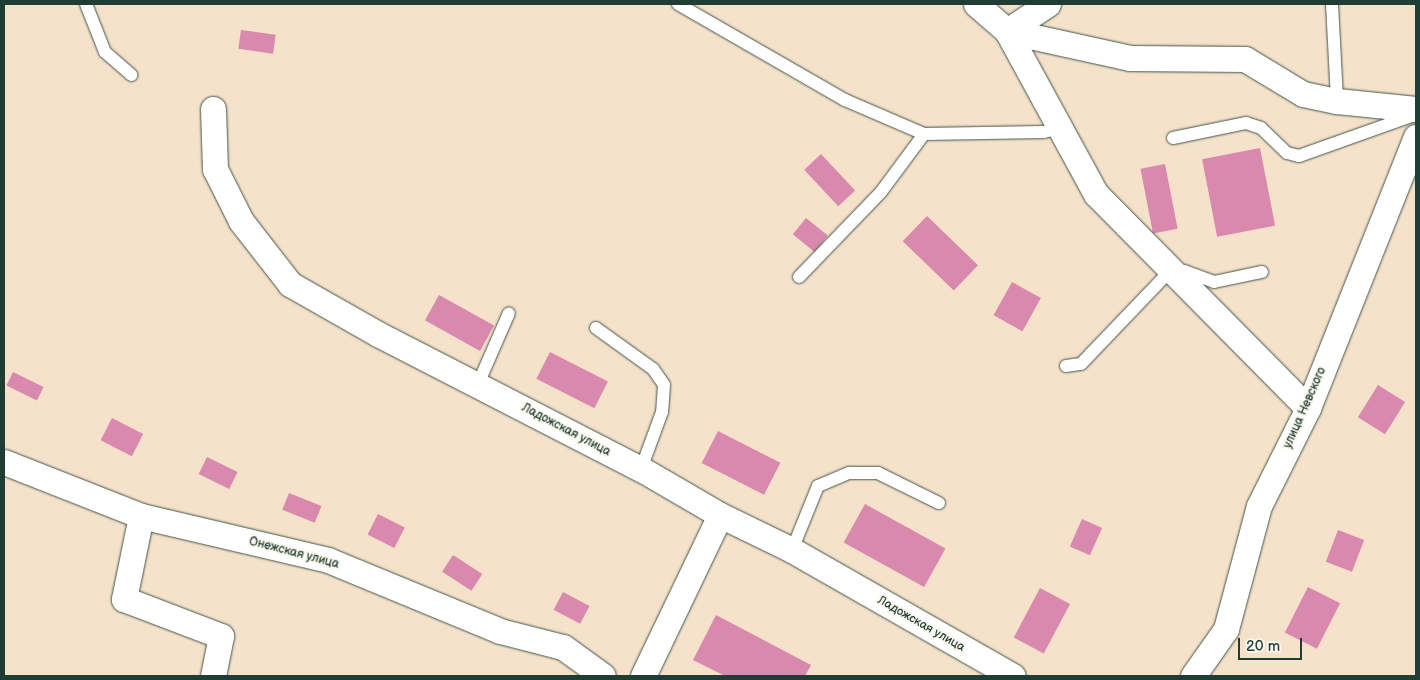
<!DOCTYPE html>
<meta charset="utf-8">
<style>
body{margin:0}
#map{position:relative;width:1420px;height:680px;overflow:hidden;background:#f6e2ca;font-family:"Balsamiq Sans",sans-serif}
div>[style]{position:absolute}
.building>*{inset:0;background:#d988ae;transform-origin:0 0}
.roads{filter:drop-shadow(0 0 1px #3f564a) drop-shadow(0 0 1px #3f564a)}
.service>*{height:12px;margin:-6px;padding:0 6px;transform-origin:6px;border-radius:6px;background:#fff}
.minor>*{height:25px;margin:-12.5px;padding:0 12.5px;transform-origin:12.5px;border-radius:12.5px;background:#fff}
span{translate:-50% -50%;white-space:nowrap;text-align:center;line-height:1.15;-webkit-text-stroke:4px #fbf7ec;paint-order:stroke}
.street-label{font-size:12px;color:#1f3d34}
.frame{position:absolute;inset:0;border:5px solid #1f3d34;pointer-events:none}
.scale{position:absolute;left:1238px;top:638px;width:64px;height:22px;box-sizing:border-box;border:2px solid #1f3d34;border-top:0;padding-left:6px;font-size:15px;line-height:18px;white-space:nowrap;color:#1f3d34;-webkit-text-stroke:4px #fbf7ec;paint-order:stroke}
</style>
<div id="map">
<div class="building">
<i style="left:241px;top:30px;width:35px;height:19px;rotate:8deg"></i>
<i style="left:1260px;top:148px;width:79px;height:59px;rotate:79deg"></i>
<i style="left:821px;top:154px;width:50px;height:23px;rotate:47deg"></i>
<i style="left:1165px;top:164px;width:66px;height:25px;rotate:79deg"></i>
<i style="left:927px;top:216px;width:71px;height:35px;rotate:44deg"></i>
<i style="left:806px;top:218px;width:28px;height:21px;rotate:39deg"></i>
<i style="left:1012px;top:282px;width:33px;height:38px;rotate:29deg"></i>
<i style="left:439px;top:295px;width:63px;height:29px;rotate:29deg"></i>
<i style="left:550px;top:352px;width:65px;height:30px;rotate:27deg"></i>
<i style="left:13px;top:372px;width:34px;height:15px;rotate:26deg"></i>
<i style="left:1378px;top:385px;width:32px;height:38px;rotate:32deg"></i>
<i style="left:112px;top:418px;width:35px;height:25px;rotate:27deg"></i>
<i style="left:718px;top:431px;width:70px;height:36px;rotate:27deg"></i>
<i style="left:207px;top:457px;width:34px;height:19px;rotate:26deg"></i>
<i style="left:289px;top:493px;width:35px;height:18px;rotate:22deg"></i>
<i style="left:865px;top:504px;width:92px;height:44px;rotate:29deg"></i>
<i style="left:378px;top:514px;width:30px;height:23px;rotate:27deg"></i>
<i style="left:1082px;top:519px;width:22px;height:30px;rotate:24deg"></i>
<i style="left:1338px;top:530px;width:28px;height:34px;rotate:21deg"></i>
<i style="left:453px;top:555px;width:35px;height:20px;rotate:33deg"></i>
<i style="left:1308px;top:587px;width:36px;height:51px;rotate:27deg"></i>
<i style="left:1040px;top:588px;width:34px;height:56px;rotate:28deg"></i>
<i style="left:563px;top:592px;width:30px;height:20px;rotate:28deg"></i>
<i style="clip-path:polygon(716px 615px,811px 665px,805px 676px,725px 676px,693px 660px)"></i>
</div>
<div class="roads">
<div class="service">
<i style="left:86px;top:4px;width:52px;rotate:68.4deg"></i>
<i style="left:105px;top:52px;width:35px;rotate:41deg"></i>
<i style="left:678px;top:4px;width:193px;rotate:29.9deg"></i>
<i style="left:845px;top:100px;width:86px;rotate:23.3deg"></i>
<i style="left:924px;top:134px;width:120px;rotate:-1deg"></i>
<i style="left:1044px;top:132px;width:16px;rotate:-14deg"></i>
<i style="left:1332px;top:4px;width:97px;rotate:87deg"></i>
<i style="left:1173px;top:138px;width:75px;rotate:-11.6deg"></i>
<i style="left:1246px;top:123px;width:16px;rotate:18deg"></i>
<i style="left:1261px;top:128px;width:36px;rotate:44deg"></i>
<i style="left:1287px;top:153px;width:12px;rotate:14deg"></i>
<i style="left:1299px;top:156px;width:122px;rotate:-19.6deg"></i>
<i style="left:799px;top:277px;width:118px;rotate:-46deg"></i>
<i style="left:881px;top:192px;width:72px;rotate:-53.4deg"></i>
<i style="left:596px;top:328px;width:70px;rotate:35.7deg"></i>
<i style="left:653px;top:369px;width:19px;rotate:55deg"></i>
<i style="left:664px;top:385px;width:27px;rotate:94deg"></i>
<i style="left:662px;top:412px;width:61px;rotate:110.2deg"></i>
<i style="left:1066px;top:366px;width:15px;rotate:-8deg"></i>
<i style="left:1081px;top:364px;width:122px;rotate:-46.3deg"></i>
<i style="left:1165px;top:276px;width:10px;rotate:-24deg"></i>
<i style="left:1174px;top:272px;width:10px;rotate:-6deg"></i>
<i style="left:1184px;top:271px;width:32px;rotate:20deg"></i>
<i style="left:1214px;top:282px;width:49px;rotate:-11.8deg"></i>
<i style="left:478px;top:384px;width:77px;rotate:-66.4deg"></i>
<i style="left:792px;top:550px;width:69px;rotate:-67.9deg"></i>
<i style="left:818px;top:486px;width:34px;rotate:-23deg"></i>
<i style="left:849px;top:473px;width:29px"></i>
<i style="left:878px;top:473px;width:68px;rotate:26.2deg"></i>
</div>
<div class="minor">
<i style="left:976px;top:4px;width:41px;rotate:41.1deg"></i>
<i style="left:1007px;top:31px;width:186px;rotate:61.4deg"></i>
<i style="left:1096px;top:194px;width:301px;rotate:45.3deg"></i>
<i style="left:1007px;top:31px;width:126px;rotate:12.4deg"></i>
<i style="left:1130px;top:58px;width:115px;rotate:0.5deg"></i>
<i style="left:1245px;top:59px;width:68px;rotate:31.1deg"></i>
<i style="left:1303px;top:94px;width:35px;rotate:12deg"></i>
<i style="left:1337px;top:101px;width:79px;rotate:5.8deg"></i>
<i style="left:1007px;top:31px;width:49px;rotate:-33.4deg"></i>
<i style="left:213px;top:109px;width:60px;rotate:88.1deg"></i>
<i style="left:215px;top:169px;width:58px;rotate:63.4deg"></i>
<i style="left:241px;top:221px;width:80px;rotate:52.1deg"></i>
<i style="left:290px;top:284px;width:101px;rotate:29.6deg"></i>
<i style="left:378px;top:334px;width:296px;rotate:27.2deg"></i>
<i style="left:641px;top:469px;width:91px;rotate:30.2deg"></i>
<i style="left:720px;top:515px;width:80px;rotate:25.9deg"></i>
<i style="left:792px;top:550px;width:254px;rotate:29.7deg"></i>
<i style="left:4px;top:462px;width:147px;rotate:21.5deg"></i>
<i style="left:141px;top:516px;width:192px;rotate:13.2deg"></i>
<i style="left:328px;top:560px;width:186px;rotate:22.4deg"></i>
<i style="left:500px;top:631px;width:65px;rotate:14.3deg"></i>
<i style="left:563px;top:647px;width:49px;rotate:35.9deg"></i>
<i style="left:141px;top:516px;width:85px;rotate:101.6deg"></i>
<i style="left:124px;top:599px;width:104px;rotate:20.9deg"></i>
<i style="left:221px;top:636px;width:41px;rotate:101.3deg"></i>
<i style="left:643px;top:676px;width:178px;rotate:-64.4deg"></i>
<i style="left:1193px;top:676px;width:57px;rotate:-54.9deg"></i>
<i style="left:1226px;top:629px;width:127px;rotate:-75deg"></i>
<i style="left:1259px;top:506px;width:110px;rotate:-63.4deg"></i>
<i style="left:1308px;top:408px;width:292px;rotate:-68.3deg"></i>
</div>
</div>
<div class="street-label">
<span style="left:1305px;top:408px;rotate:-66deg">улица Невского</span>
<span style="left:566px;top:430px;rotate:28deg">Ладожская улица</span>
<span style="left:294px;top:553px;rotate:15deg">Онежская улица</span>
<span style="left:921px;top:624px;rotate:30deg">Ладожская улица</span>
</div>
<div class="frame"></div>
<div class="scale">20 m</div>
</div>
